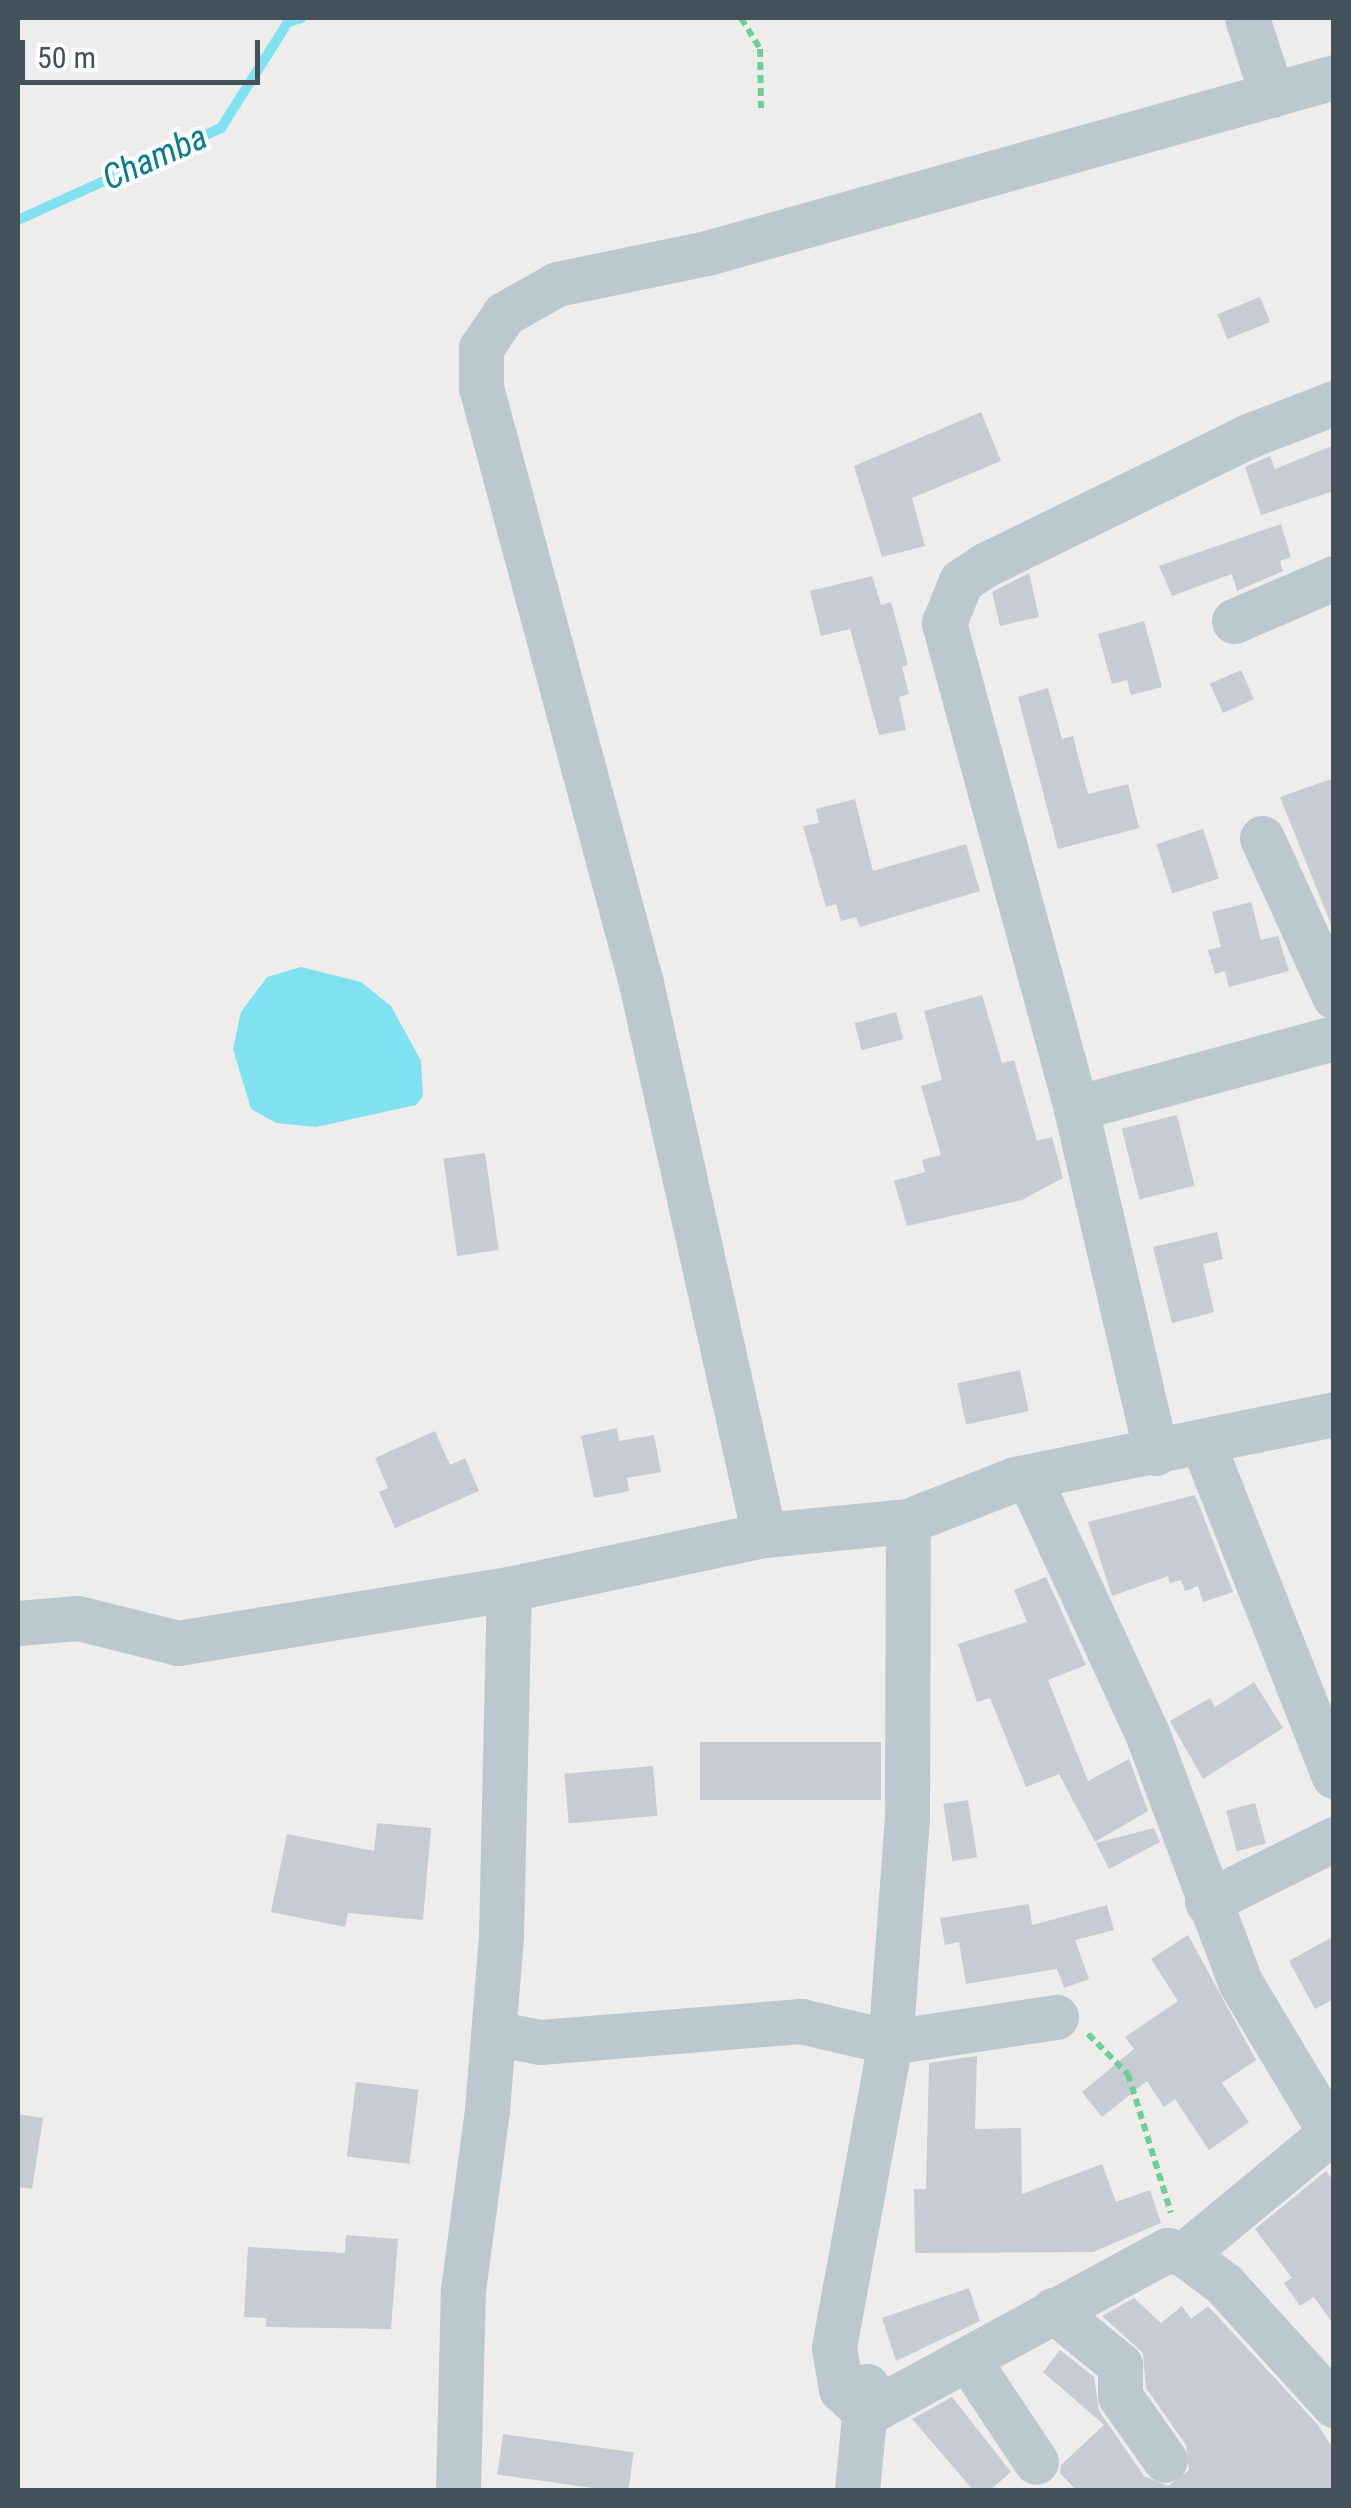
<!DOCTYPE html>
<style>
body{margin:0}
#map{position:relative;width:1351px;height:2508px;overflow:hidden;background:#efecec;font-family:"Roboto Condensed",sans-serif}
div>[style]{position:absolute}
.water>*{inset:0;background:#80e2f1}
.stream>*{height:10px;margin:-5px;padding:0 5px;transform-origin:5px;border-radius:5px;background:#80e2f1}
.building>*{inset:0;background:#c7cbd3;transform-origin:0 0}
.path>*{height:6px;margin-top:-3px;transform-origin:0;background:repeating-linear-gradient(90deg,#6cd097 0 8px,transparent 0 13px)}
.minor>*{height:45px;margin:-22.5px;padding:0 22.5px;transform-origin:22.5px;border-radius:22.5px;background:#bbc8d0}
span{translate:-50% -50%;white-space:nowrap;text-align:center;line-height:1.15;-webkit-text-stroke:8px #fff;paint-order:stroke}
.water-label{font-size:35px;color:#077d8e;font-style:italic}
.frame{position:absolute;inset:0;border:20px solid #43515b;pointer-events:none}
.scale{position:absolute;left:20px;top:40px;width:240px;height:45px;box-sizing:border-box;border:5px solid #43515b;border-top:0;padding-left:12px;font-size:30px;line-height:35px;white-space:nowrap;color:#43515b;-webkit-text-stroke:8px #fff;paint-order:stroke}
</style>
<div id="map">
<div class="water">
<i style="clip-path:polygon(301px 967px,361px 982px,391px 1006px,421px 1061px,423px 1096px,416px 1105px,316px 1127px,276px 1123px,251px 1109px,233px 1049px,241px 1012px,267px 977px)"></i>
</div>
<div class="stream">
<i style="left:18px;top:220px;width:223px;rotate:-24.4deg"></i>
<i style="left:221px;top:128px;width:125px;rotate:-57.7deg"></i>
<i style="left:288px;top:22px;width:14px;rotate:-17deg"></i>
</div>
<div class="building">
<i style="left:1260px;top:297px;width:27px;height:46px;rotate:68deg"></i>
<i style="clip-path:polygon(981px 412px,1001px 461px,912px 498px,925px 546px,882px 557px,854px 466px)"></i>
<i style="clip-path:polygon(1334px 445px,1334px 491px,1261px 515px,1245px 467px,1270px 456px,1275px 469px)"></i>
<i style="clip-path:polygon(1281px 524px,1291px 557px,1280px 561px,1283px 571px,1237px 591px,1232px 574px,1172px 596px,1159px 566px)"></i>
<i style="clip-path:polygon(1029px 573px,1039px 617px,1000px 626px,992px 592px)"></i>
<i style="clip-path:polygon(872px 576px,881px 605px,891px 602px,908px 665px,902px 667px,909px 694px,899px 697px,906px 730px,879px 735px,850px 629px,821px 636px,810px 591px)"></i>
<i style="clip-path:polygon(1144px 621px,1162px 687px,1131px 695px,1127px 680px,1112px 684px,1098px 634px)"></i>
<i style="left:1241px;top:670px;width:32px;height:34px;rotate:66deg"></i>
<i style="clip-path:polygon(1048px 688px,1062px 739px,1073px 736px,1088px 794px,1128px 784px,1139px 828px,1058px 849px,1018px 697px)"></i>
<i style="clip-path:polygon(1334px 778px,1334px 932px,1280px 797px)"></i>
<i style="clip-path:polygon(855px 799px,873px 871px,966px 844px,980px 891px,860px 927px,856px 917px,841px 921px,836px 904px,826px 907px,803px 826px,819px 823px,816px 809px)"></i>
<i style="left:1203px;top:829px;width:52px;height:49px;rotate:72deg"></i>
<i style="clip-path:polygon(1251px 902px,1261px 940px,1278px 936px,1289px 971px,1229px 987px,1225px 971px,1215px 974px,1208px 950px,1221px 947px,1212px 912px)"></i>
<i style="clip-path:polygon(982px 995px,1002px 1063px,1014px 1060px,1037px 1141px,1052px 1137px,1063px 1178px,1022px 1200px,907px 1226px,894px 1181px,925px 1172px,922px 1160px,941px 1155px,921px 1086px,942px 1080px,924px 1011px)"></i>
<i style="left:896px;top:1012px;width:28px;height:43px;rotate:75deg"></i>
<i style="left:1177px;top:1115px;width:73px;height:57px;rotate:76deg"></i>
<i style="left:485px;top:1153px;width:98px;height:42px;rotate:82deg"></i>
<i style="clip-path:polygon(1217px 1232px,1223px 1259px,1203px 1264px,1214px 1312px,1172px 1323px,1153px 1247px)"></i>
<i style="left:1020px;top:1370px;width:42px;height:64px;rotate:78deg"></i>
<i style="clip-path:polygon(617px 1428px,619px 1441px,654px 1435px,661px 1472px,627px 1478px,629px 1491px,594px 1498px,581px 1436px)"></i>
<i style="clip-path:polygon(435px 1431px,450px 1465px,465px 1458px,479px 1491px,395px 1528px,379px 1492px,388px 1488px,375px 1458px)"></i>
<i style="clip-path:polygon(1195px 1495px,1233px 1592px,1203px 1602px,1198px 1586px,1185px 1591px,1181px 1580px,1170px 1583px,1168px 1576px,1112px 1596px,1088px 1522px)"></i>
<i style="clip-path:polygon(1046px 1577px,1086px 1665px,1048px 1680px,1088px 1781px,1129px 1759px,1148px 1811px,1095px 1842px,1059px 1774px,1026px 1787px,990px 1698px,977px 1702px,958px 1644px,1027px 1622px,1014px 1590px)"></i>
<i style="clip-path:polygon(1254px 1682px,1283px 1728px,1203px 1779px,1170px 1721px,1210px 1698px,1215px 1707px)"></i>
<i style="left:881px;top:1742px;width:58px;height:181px;rotate:90deg"></i>
<i style="left:653px;top:1766px;width:50px;height:89px;rotate:85deg"></i>
<i style="left:968px;top:1800px;width:58px;height:25px;rotate:81deg"></i>
<i style="left:1255px;top:1803px;width:42px;height:30px;rotate:75deg"></i>
<i style="clip-path:polygon(377px 1823px,431px 1828px,423px 1920px,348px 1913px,345px 1927px,271px 1912px,287px 1834px,374px 1851px)"></i>
<i style="clip-path:polygon(1154px 1828px,1160px 1842px,1109px 1869px,1096px 1843px)"></i>
<i style="clip-path:polygon(1029px 1904px,1032px 1925px,1107px 1905px,1114px 1930px,1075px 1940px,1089px 1979px,1064px 1988px,1057px 1969px,966px 1984px,959px 1942px,945px 1945px,940px 1918px)"></i>
<i style="clip-path:polygon(1188px 1935px,1256px 2060px,1222px 2083px,1249px 2122px,1209px 2150px,1175px 2099px,1164px 2107px,1147px 2081px,1102px 2117px,1082px 2092px,1134px 2049px,1125px 2037px,1178px 2001px,1151px 1959px)"></i>
<i style="clip-path:polygon(1334px 1936px,1334px 1999px,1315px 2009px,1289px 1961px)"></i>
<i style="clip-path:polygon(977px 2056px,975px 2129px,1021px 2128px,1022px 2194px,1102px 2164px,1116px 2202px,1150px 2190px,1161px 2223px,1093px 2252px,915px 2253px,914px 2189px,926px 2189px,929px 2063px)"></i>
<i style="left:356px;top:2082px;width:63px;height:75px;rotate:7deg"></i>
<i style="clip-path:polygon(18px 2114px,43px 2118px,32px 2189px,18px 2187px)"></i>
<i style="clip-path:polygon(1326px 2171px,1334px 2182px,1334px 2325px,1314px 2297px,1300px 2306px,1284px 2283px,1292px 2278px,1255px 2229px)"></i>
<i style="clip-path:polygon(346px 2235px,398px 2239px,391px 2329px,266px 2327px,266px 2318px,244px 2317px,248px 2247px,345px 2253px)"></i>
<i style="clip-path:polygon(969px 2288px,980px 2321px,896px 2361px,882px 2318px)"></i>
<i style="clip-path:polygon(1134px 2298px,1161px 2323px,1182px 2306px,1191px 2319px,1208px 2306px,1318px 2425px,1334px 2450px,1334px 2490px,1076px 2490px,1060px 2473px,1061px 2465px,1104px 2425px,1043px 2372px,1060px 2350px,1094px 2377px,1099px 2411px,1144px 2476px,1168px 2486px,1189px 2470px,1186px 2445px,1146px 2388px,1143px 2353px,1102px 2316px)"></i>
<i style="clip-path:polygon(952px 2397px,1011px 2472px,990px 2490px,973px 2490px,912px 2419px)"></i>
<i style="left:503px;top:2434px;width:132px;height:41px;rotate:8deg"></i>
</div>
<div class="path">
<i style="left:741px;top:18px;width:36px;rotate:58deg"></i>
<i style="left:760px;top:49px;width:59px;rotate:89deg"></i>
<i style="left:1088px;top:2034px;width:57px;rotate:45deg"></i>
<i style="left:1128px;top:2074px;width:145px;rotate:72.8deg"></i>
</div>
<div class="minor">
<i style="left:1247px;top:18px;width:81px;rotate:72deg"></i>
<i style="left:1234px;top:621px;width:109px;rotate:-23.3deg"></i>
<i style="left:1262px;top:838px;width:174px;rotate:65.5deg"></i>
<i style="left:1076px;top:1108px;width:267px;rotate:-15.2deg"></i>
<i style="left:1203px;top:1444px;width:357px;rotate:68.5deg"></i>
<i style="left:1156px;top:1453px;width:354px;rotate:-103.1deg"></i>
<i style="left:1076px;top:1108px;width:503px;rotate:-105.23deg"></i>
<i style="left:944px;top:623px;width:45px;rotate:-68deg"></i>
<i style="left:961px;top:581px;width:29px;rotate:-34deg"></i>
<i style="left:985px;top:565px;width:293px;rotate:-26.1deg"></i>
<i style="left:1248px;top:436px;width:92px;rotate:-21deg"></i>
<i style="left:1030px;top:1480px;width:279px;rotate:65.2deg"></i>
<i style="left:1147px;top:1733px;width:266px;rotate:69.5deg"></i>
<i style="left:1240px;top:1982px;width:183px;rotate:59.1deg"></i>
<i style="left:908px;top:1521px;width:297px;rotate:90.2deg"></i>
<i style="left:907px;top:1818px;width:225px;rotate:94.3deg"></i>
<i style="left:890px;top:2042px;width:311px;rotate:100.4deg"></i>
<i style="left:834px;top:2348px;width:42px;rotate:80.3deg"></i>
<i style="left:841px;top:2389px;width:21px;rotate:43deg"></i>
<i style="left:856px;top:2403px;width:20px;rotate:-57deg"></i>
<i style="left:867px;top:2386px;width:24px;rotate:62deg"></i>
<i style="left:878px;top:2407px;width:329px;rotate:-28.5deg"></i>
<i style="left:1167px;top:2250px;width:17px;rotate:13deg"></i>
<i style="left:1184px;top:2254px;width:50px;rotate:36.9deg"></i>
<i style="left:1224px;top:2284px;width:164px;rotate:47.7deg"></i>
<i style="left:764px;top:1535px;width:566px;rotate:-102.56deg"></i>
<i style="left:641px;top:983px;width:617px;rotate:-105.03deg"></i>
<i style="left:481px;top:387px;width:39px;rotate:-90deg"></i>
<i style="left:481px;top:348px;width:41px;rotate:-55.9deg"></i>
<i style="left:504px;top:314px;width:61px;rotate:-29.5deg"></i>
<i style="left:557px;top:284px;width:153px;rotate:-11.7deg"></i>
<i style="left:707px;top:253px;width:651px;rotate:-15.68deg"></i>
<i style="left:18px;top:1623px;width:60px;rotate:-4.8deg"></i>
<i style="left:78px;top:1618px;width:103px;rotate:14deg"></i>
<i style="left:178px;top:1643px;width:335px;rotate:-9.3deg"></i>
<i style="left:509px;top:1589px;width:261px;rotate:-12deg"></i>
<i style="left:764px;top:1535px;width:145px;rotate:-5.6deg"></i>
<i style="left:908px;top:1521px;width:115px;rotate:-21.4deg"></i>
<i style="left:1015px;top:1479px;width:326px;rotate:-11.5deg"></i>
<i style="left:1207px;top:1902px;width:142px;rotate:-26.4deg"></i>
<i style="left:493px;top:2033px;width:48px;rotate:10.8deg"></i>
<i style="left:540px;top:2042px;width:262px;rotate:-4.6deg"></i>
<i style="left:801px;top:2021px;width:91px;rotate:13.3deg"></i>
<i style="left:890px;top:2042px;width:168px;rotate:-8.6deg"></i>
<i style="left:1184px;top:2254px;width:188px;rotate:-39.6deg"></i>
<i style="left:1053px;top:2310px;width:87px;rotate:39.4deg"></i>
<i style="left:1120px;top:2365px;width:31px;rotate:90deg"></i>
<i style="left:1120px;top:2396px;width:78px;rotate:54.9deg"></i>
<i style="left:969px;top:2361px;width:121px;rotate:56.4deg"></i>
<i style="left:458px;top:2490px;width:200px;rotate:-88.6deg"></i>
<i style="left:463px;top:2290px;width:182px;rotate:-82.4deg"></i>
<i style="left:487px;top:2110px;width:175px;rotate:-85.4deg"></i>
<i style="left:501px;top:1936px;width:347px;rotate:-88.7deg"></i>
<i style="left:857px;top:2490px;width:104px;rotate:-84.5deg"></i>
</div>
<div class="water-label">
<span style="left:155px;top:158px;rotate:-24deg">Chamba</span>
</div>
<div class="frame"></div>
<div class="scale">50 m</div>
</div>
